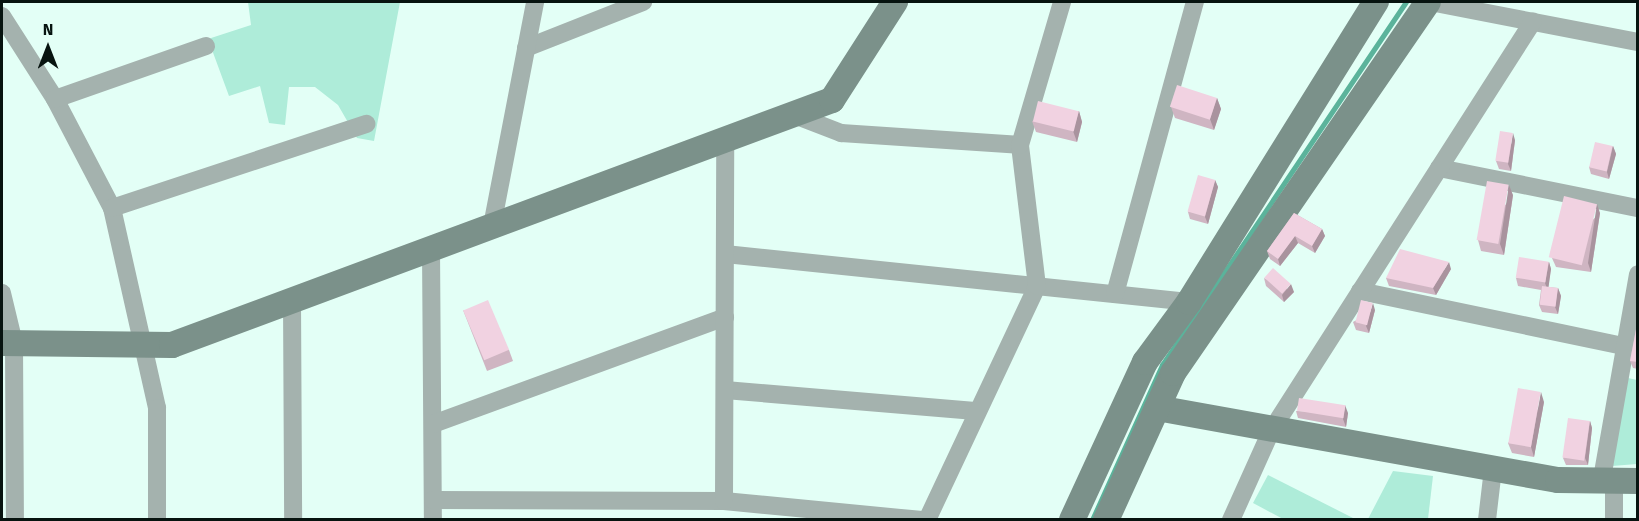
<!DOCTYPE html>
<html>
<head>
<meta charset="utf-8">
<style>
  body { margin:0 }
  #map { position:relative; width:1639px; height:521px; overflow:hidden; background:#e3fff6; font-family:"Fira Sans",sans-serif }
  div>[style] { position:absolute }
  [style*='--x'] { left:calc(var(--x)*1px); top:calc(var(--y)*1px); width:calc(var(--w)*1px); rotate:calc(var(--a)*1deg) }
  .green>* { inset:0; background:#aeecd9 }
  .stream>* { height:4.5px; margin:-2.25px; padding:0 2.25px; transform-origin:2.25px; border-radius:2.25px; background:#5bb39b }
  .street>* { height:18px; margin:-9px; padding:0 9px; transform-origin:9px; border-radius:9px; background:#a4b2ae }
  .secondary>* { height:26px; margin:-13px; padding:0 13px; transform-origin:13px; border-radius:13px; background:#7b918a }
  .wall>* { inset:0; background:#cfb5c2 }
  .shaded-wall>* { inset:0; background:#a9939e }
  .building>* { inset:0; background:#f1d2e1; transform-origin:0 0 }
  span { translate:-50% -50%; white-space:nowrap; text-align:center; line-height:1.15; -webkit-text-stroke:4.5px #e3fff6; paint-order:stroke }
  .frame { position:absolute; inset:0; border:3px solid #071410; pointer-events:none }
  .north { position:absolute; left:18px; top:18px; width:60px; height:60px; -webkit-text-stroke:4px #e3fff6; paint-order:stroke; rotate:0deg; font-size:16px; font-weight:700; line-height:24px; text-align:center; color:#071410 }
  .north::after { content:''; display:block; margin:auto; width:21px; height:27px; background:#071410; clip-path:polygon(50% 0,100% 100%,50% 72%,0 100%) }
</style>
</head>
<body>
<div id="map">
  <div class="green">
    <div style="clip-path:polygon(248px 2px,400px 2px,374px 141px,357px 138px,338px 105px,315px 87px,289px 87px,285px 125px,269px 123px,260px 86px,229px 96px,208px 39px,251px 25px)"></div>
    <div style="clip-path:polygon(1628px 378px,1637px 380px,1637px 464px,1612px 466px)"></div>
    <div style="clip-path:polygon(1393px 471px,1433px 476px,1428px 519px,1368px 519px)"></div>
    <div style="clip-path:polygon(1268px 475px,1355px 519px,1283px 519px,1253px 503px)"></div>
  </div>
  <div class="stream">
    <div style="--x:1092;--y:520;--w:170;--a:-65.7"></div>
    <div style="--x:1162;--y:365;--w:437;--a:-56.1"></div>
  </div>
  <div class="street">
    <div style="--x:1430;--y:2;--w:212;--a:10.9"></div>
    <div style="--x:2;--y:16;--w:98;--a:57.4"></div>
    <div style="--x:55;--y:99;--w:123;--a:62.4"></div>
    <div style="--x:112;--y:208;--w:205;--a:77.3"></div>
    <div style="--x:157;--y:408;--w:112;--a:90"></div>
    <div style="--x:526;--y:48;--w:126;--a:-21.5"></div>
    <div style="--x:55;--y:99;--w:160;--a:-19.3"></div>
    <div style="--x:792;--y:114;--w:53;--a:21.2"></div>
    <div style="--x:841;--y:133;--w:179;--a:3.8"></div>
    <div style="--x:1439;--y:168;--w:203;--a:11.4"></div>
    <div style="--x:112;--y:208;--w:268;--a:-18.3"></div>
    <div style="--x:492;--y:226;--w:228;--a:-79.1"></div>
    <div style="--x:431;--y:249;--w:271;--a:89.6"></div>
    <div style="--x:725;--y:254;--w:466;--a:5.9"></div>
    <div style="--x:1360;--y:291;--w:270;--a:11.8"></div>
    <div style="--x:2;--y:293;--w:51;--a:76.5"></div>
    <div style="--x:14;--y:343;--w:177;--a:89.7"></div>
    <div style="--x:1115;--y:294;--w:303;--a:-74.7"></div>
    <div style="--x:292;--y:300;--w:220;--a:89.7"></div>
    <div style="--x:725;--y:390;--w:251;--a:4.8"></div>
    <div style="--x:433;--y:424;--w:311;--a:-20.1"></div>
    <div style="--x:1614;--y:483;--w:37;--a:90"></div>
    <div style="--x:1601;--y:484;--w:213;--a:-80"></div>
    <div style="--x:433;--y:500;--w:291;--a:0.2"></div>
    <div style="--x:724;--y:501;--w:199;--a:5.5"></div>
    <div style="--x:724;--y:501;--w:361;--a:-89.8"></div>
    <div style="--x:927;--y:520;--w:259;--a:-64.8"></div>
    <div style="--x:1037;--y:286;--w:142;--a:-96.9"></div>
    <div style="--x:1020;--y:145;--w:149;--a:-73.6"></div>
    <div style="--x:1231;--y:520;--w:98;--a:-65.8"></div>
    <div style="--x:1271;--y:431;--w:486;--a:-57.4"></div>
    <div style="--x:1487;--y:520;--w:51;--a:-83.3"></div>
  </div>
  <div class="secondary">
    <div style="--x:2;--y:343;--w:170;--a:0.7"></div>
    <div style="--x:172;--y:345;--w:704;--a:-20.37"></div>
    <div style="--x:832;--y:100;--w:117;--a:-57.3"></div>
    <div style="--x:1157;--y:408;--w:407;--a:10.2"></div>
    <div style="--x:1558;--y:480;--w:80;--a:0.7"></div>
    <div style="--x:1072;--y:520;--w:174;--a:-65.2"></div>
    <div style="--x:1145;--y:362;--w:74;--a:-53.7"></div>
    <div style="--x:1189;--y:302;--w:354;--a:-58.1"></div>
    <div style="--x:1106;--y:520;--w:162;--a:-65.5"></div>
    <div style="--x:1173;--y:373;--w:450;--a:-55.5"></div>
  </div>
  <div class="wall">
    <div style="clip-path:polygon(1217px 98px,1221px 109px,1214px 130px,1175px 118px,1171px 107px)"></div>
    <div style="clip-path:polygon(1079px 111px,1082px 122px,1077px 142px,1036px 132px,1032px 121px)"></div>
    <div style="clip-path:polygon(1515px 140px,1511px 171px,1499px 169px,1496px 161px)"></div>
    <div style="clip-path:polygon(1613px 146px,1616px 154px,1609px 179px,1591px 174px,1589px 167px)"></div>
    <div style="clip-path:polygon(1215px 180px,1218px 187px,1208px 224px,1190px 219px,1188px 212px)"></div>
    <div style="clip-path:polygon(1513px 195px,1504px 255px,1481px 251px,1478px 240px)"></div>
    <div style="clip-path:polygon(1294px 213px,1322px 229px,1325px 236px,1315px 253px,1298px 243px,1280px 266px,1270px 259px,1267px 251px)"></div>
    <div style="clip-path:polygon(1600px 213px,1591px 272px,1556px 267px,1552px 258px)"></div>
    <div style="clip-path:polygon(1549px 262px,1551px 269px,1548px 287px,1558px 288px,1561px 296px,1558px 314px,1542px 312px,1539px 305px,1541px 290px,1518px 286px,1516px 278px)"></div>
    <div style="clip-path:polygon(1451px 269px,1436px 295px,1389px 286px,1386px 278px)"></div>
    <div style="clip-path:polygon(1264px 278px,1294px 292px,1284px 302px,1266px 286px)"></div>
    <div style="clip-path:polygon(463px 310px,509px 350px,513px 361px,487px 371px)"></div>
    <div style="clip-path:polygon(1375px 310px,1369px 333px,1356px 330px,1353px 322px)"></div>
    <div style="clip-path:polygon(1638px 319px,1638px 369px,1633px 368px,1630px 361px)"></div>
    <div style="clip-path:polygon(1544px 402px,1534px 457px,1512px 453px,1508px 443px)"></div>
    <div style="clip-path:polygon(1296px 411px,1348px 413px,1346px 427px,1298px 418px)"></div>
    <div style="clip-path:polygon(1590px 421px,1592px 428px,1588px 465px,1566px 465px,1563px 458px)"></div>
  </div>
  <div class="shaded-wall">
    <div style="clip-path:polygon(1217px 98px,1221px 109px,1214px 130px,1210px 119px)"></div>
    <div style="clip-path:polygon(1079px 111px,1082px 122px,1077px 142px,1073px 131px)"></div>
    <div style="clip-path:polygon(1513px 133px,1515px 140px,1511px 171px,1508px 164px)"></div>
    <div style="clip-path:polygon(1613px 146px,1616px 154px,1609px 179px,1607px 172px)"></div>
    <div style="clip-path:polygon(1215px 180px,1218px 187px,1208px 224px,1205px 217px)"></div>
    <div style="clip-path:polygon(1509px 185px,1513px 195px,1504px 255px,1500px 244px)"></div>
    <div style="clip-path:polygon(1597px 204px,1600px 213px,1591px 272px,1588px 263px)"></div>
    <div style="clip-path:polygon(1322px 229px,1325px 236px,1315px 253px,1312px 246px)"></div>
    <div style="clip-path:polygon(1295px 236px,1298px 243px,1280px 266px,1278px 259px)"></div>
    <div style="clip-path:polygon(1449px 262px,1451px 269px,1436px 295px,1433px 288px)"></div>
    <div style="clip-path:polygon(1549px 262px,1551px 269px,1548px 291px,1545px 283px)"></div>
    <div style="clip-path:polygon(1291px 284px,1294px 292px,1284px 302px,1282px 295px)"></div>
    <div style="clip-path:polygon(1558px 288px,1561px 296px,1558px 314px,1555px 307px)"></div>
    <div style="clip-path:polygon(1373px 303px,1375px 310px,1369px 333px,1366px 326px)"></div>
    <div style="clip-path:polygon(1541px 392px,1544px 402px,1534px 457px,1531px 447px)"></div>
    <div style="clip-path:polygon(1345px 405px,1348px 413px,1346px 427px,1343px 419px)"></div>
    <div style="clip-path:polygon(1590px 421px,1592px 428px,1588px 465px,1585px 458px)"></div>
  </div>
  <div class="building">
    <div style="left:1177px;top:85px;width:42px;height:23px;rotate:18deg"></div>
    <div style="left:1038px;top:101px;width:42px;height:21px;rotate:14deg"></div>
    <div style="left:1500px;top:131px;width:13px;height:30px;rotate:9deg"></div>
    <div style="left:1595px;top:142px;width:18px;height:26px;rotate:13deg"></div>
    <div style="left:1198px;top:175px;width:18px;height:38px;rotate:16deg"></div>
    <div style="left:1487px;top:181px;width:22px;height:60px;rotate:10deg"></div>
    <div style="left:1564px;top:196px;width:34px;height:63px;rotate:14deg"></div>
    <div style="clip-path:polygon(1294px 213px,1322px 229px,1312px 246px,1295px 236px,1278px 259px,1267px 251px)"></div>
    <div style="clip-path:polygon(1400px 249px,1449px 262px,1433px 288px,1386px 278px)"></div>
    <div style="left:1519px;top:257px;width:30px;height:21px;rotate:9deg"></div>
    <div style="left:1273px;top:268px;width:24px;height:13px;rotate:42deg"></div>
    <div style="left:1542px;top:286px;width:16px;height:19px;rotate:7deg"></div>
    <div style="left:488px;top:300px;width:54px;height:27px;rotate:67deg"></div>
    <div style="left:1361px;top:300px;width:12px;height:23px;rotate:14deg"></div>
    <div style="clip-path:polygon(1638px 319px,1638px 362px,1630px 361px)"></div>
    <div style="left:1518px;top:388px;width:23px;height:56px;rotate:10deg"></div>
    <div style="left:1299px;top:398px;width:47px;height:13px;rotate:9deg"></div>
    <div style="left:1568px;top:418px;width:22px;height:40px;rotate:8deg"></div>
  </div>
  <div class="frame"></div>
  <div class="north">N</div>
</div>
</body>
</html>
